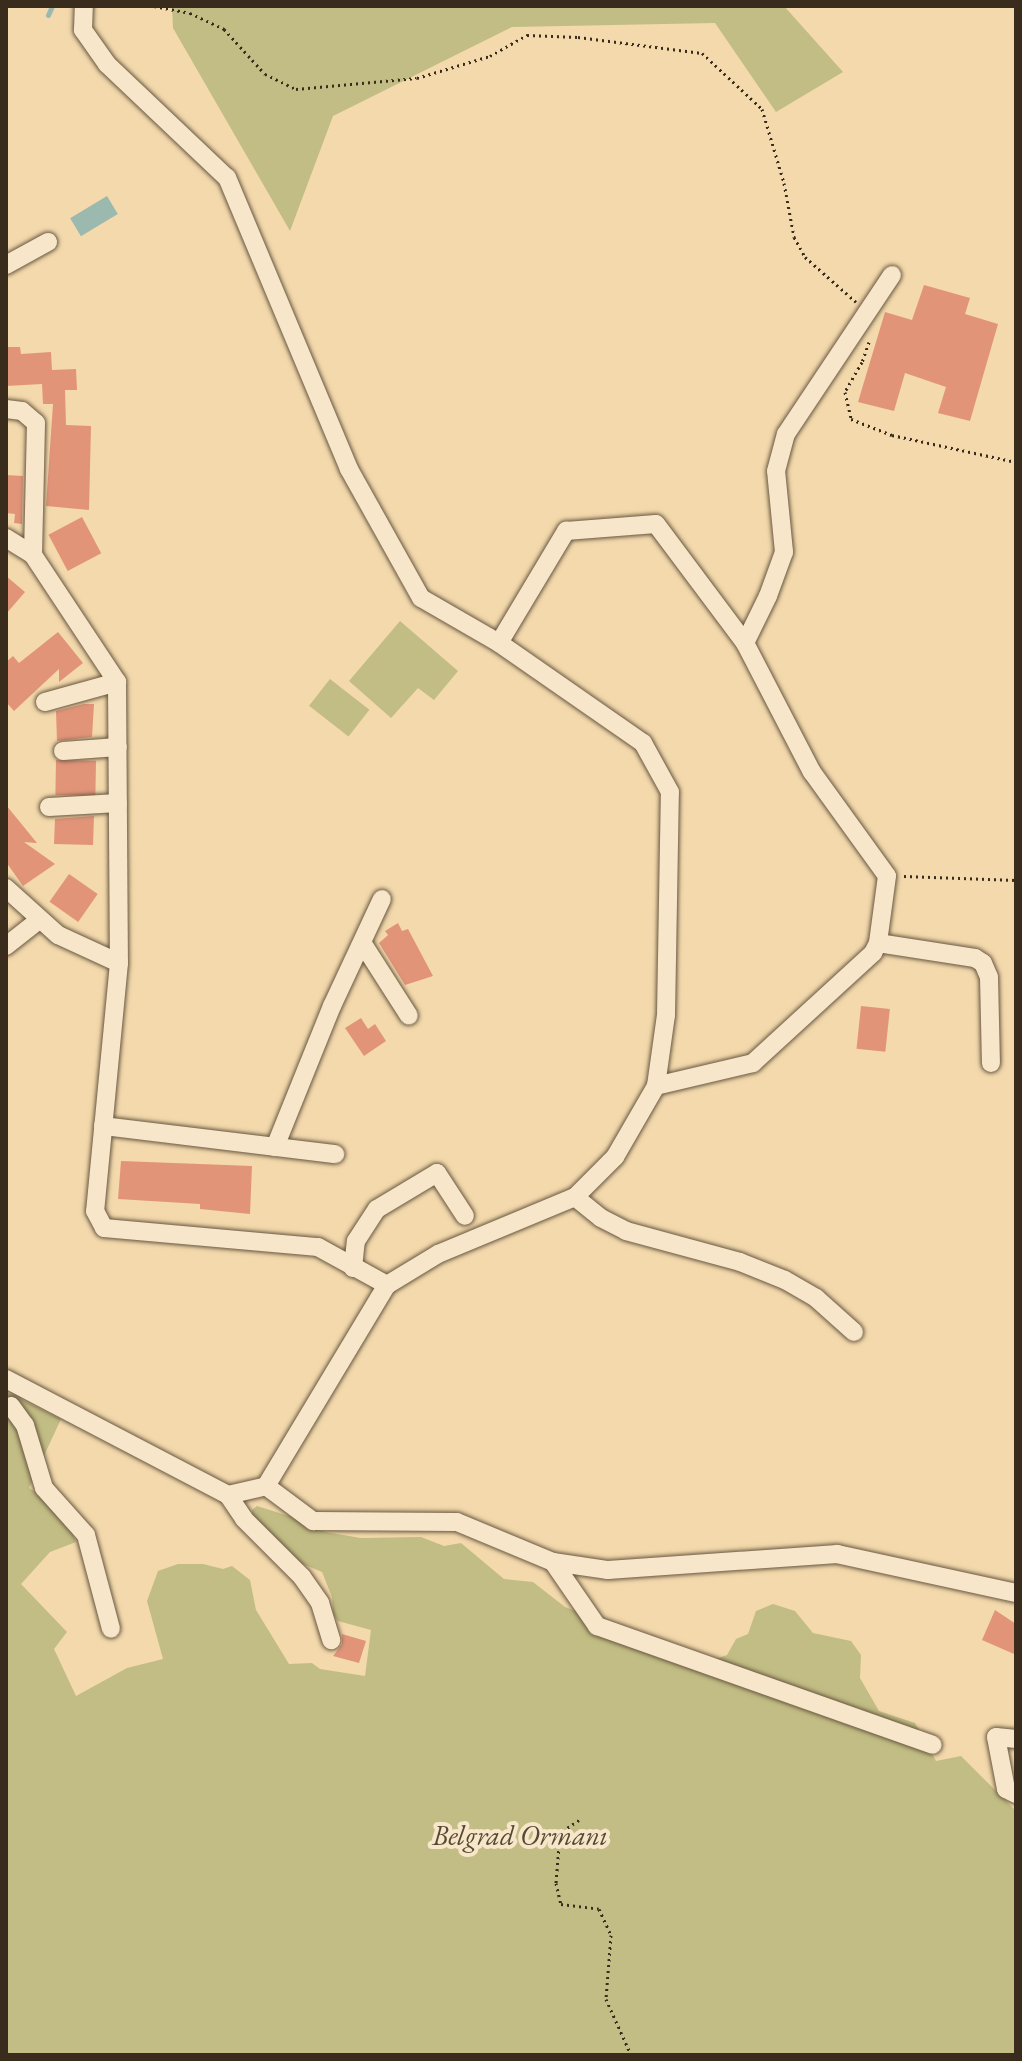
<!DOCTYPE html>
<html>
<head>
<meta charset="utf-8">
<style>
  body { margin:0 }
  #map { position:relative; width:1022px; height:2061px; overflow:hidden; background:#f3d9ac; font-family:"EB Garamond",serif }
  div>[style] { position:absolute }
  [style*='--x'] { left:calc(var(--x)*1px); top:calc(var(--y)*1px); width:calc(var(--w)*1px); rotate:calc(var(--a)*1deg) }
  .green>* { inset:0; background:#c2bd84; transform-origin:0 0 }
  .water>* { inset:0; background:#9cb9af; transform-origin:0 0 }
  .stream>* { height:5px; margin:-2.5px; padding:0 2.5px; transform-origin:2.5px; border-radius:2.5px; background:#9cb9af }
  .building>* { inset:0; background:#e29479; transform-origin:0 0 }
  .path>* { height:3px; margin-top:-1.5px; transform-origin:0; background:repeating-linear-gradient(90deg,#3a2c1d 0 2px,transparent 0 6px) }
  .roads { filter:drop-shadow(0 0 2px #685741) drop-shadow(0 0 2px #685741) }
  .minor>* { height:18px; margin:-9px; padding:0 9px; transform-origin:9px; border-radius:9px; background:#f7e6c9 }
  span { translate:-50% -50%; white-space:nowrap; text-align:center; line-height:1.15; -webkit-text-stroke:8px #f7e6c9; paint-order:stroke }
  .park-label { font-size:28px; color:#554932; font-style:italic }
  .frame { position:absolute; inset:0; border:8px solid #3a2c1d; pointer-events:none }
</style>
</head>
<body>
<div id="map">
  <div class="green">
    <div style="clip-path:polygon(172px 6px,784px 6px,843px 72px,776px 112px,715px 23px,512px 27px,333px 116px,290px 231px,173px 28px)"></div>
    <div style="clip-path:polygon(400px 621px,458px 671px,434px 700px,418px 688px,391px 718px,349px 681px)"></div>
    <div style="left:330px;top:679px;width:50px;height:34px;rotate:38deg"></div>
    <div style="clip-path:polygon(6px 1392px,61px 1419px,29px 1488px,62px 1508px,76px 1542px,50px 1552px,21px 1584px,67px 1632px,54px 1649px,76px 1696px,127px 1668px,163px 1659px,147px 1601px,158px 1571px,178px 1564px,203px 1564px,223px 1569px,232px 1566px,250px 1580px,256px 1610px,289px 1664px,312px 1663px,320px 1669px,365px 1676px,371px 1630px,338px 1621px,333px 1614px,332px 1597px,322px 1572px,293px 1560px,252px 1516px,252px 1510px,257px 1506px,295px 1518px,325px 1532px,361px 1538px,421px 1537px,444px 1546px,461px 1543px,504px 1579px,533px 1582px,565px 1607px,710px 1661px,727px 1655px,736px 1639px,748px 1634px,756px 1611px,773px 1604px,795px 1611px,813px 1633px,851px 1641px,861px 1655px,860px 1678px,879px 1711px,915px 1723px,936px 1761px,961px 1756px,1016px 1811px,1016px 2055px,6px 2055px)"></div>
  </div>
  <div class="water">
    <div style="left:107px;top:196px;width:21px;height:43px;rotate:59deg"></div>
  </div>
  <div class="stream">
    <div style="--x:48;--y:15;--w:10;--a:-66"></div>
  </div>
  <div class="building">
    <div style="clip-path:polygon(924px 285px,970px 298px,965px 314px,998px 324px,970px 421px,938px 413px,946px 387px,905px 373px,894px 411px,858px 402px,885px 312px,912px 320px)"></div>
    <div style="clip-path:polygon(6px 347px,20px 347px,21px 354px,51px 352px,52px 370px,76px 369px,77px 390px,65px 390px,66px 425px,91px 426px,89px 510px,46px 506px,53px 404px,43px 404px,42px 384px,6px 386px)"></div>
    <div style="clip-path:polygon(6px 475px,23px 476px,22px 524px,14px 523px,15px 514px,6px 513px)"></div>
    <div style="left:82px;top:517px;width:41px;height:38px;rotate:62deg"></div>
    <div style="clip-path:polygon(6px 576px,25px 592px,6px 614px)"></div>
    <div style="clip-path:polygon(58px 632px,83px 663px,59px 682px,59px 669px,14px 711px,6px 702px,6px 662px,13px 656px,19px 663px)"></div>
    <div style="clip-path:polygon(84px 704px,94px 704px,92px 737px,57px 741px,56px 711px)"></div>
    <div style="left:56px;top:760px;width:40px;height:35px;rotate:1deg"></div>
    <div style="clip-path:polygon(6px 805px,37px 843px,24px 842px,55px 864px,23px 886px,6px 862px)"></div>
    <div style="clip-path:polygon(94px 816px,93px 845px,54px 844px,55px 819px)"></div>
    <div style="left:69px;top:874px;width:35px;height:34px;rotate:35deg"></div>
    <div style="clip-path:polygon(398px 923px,402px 931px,408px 929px,433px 976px,405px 985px,379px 943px,388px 935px,385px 931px)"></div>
    <div style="left:861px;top:1006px;width:29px;height:43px;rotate:6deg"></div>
    <div style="clip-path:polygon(361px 1018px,368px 1029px,375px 1024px,386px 1041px,364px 1056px,345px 1028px)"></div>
    <div style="clip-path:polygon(121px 1161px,252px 1166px,250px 1214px,200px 1209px,200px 1204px,118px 1199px)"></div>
    <div style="clip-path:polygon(995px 1610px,1016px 1624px,1014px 1654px,982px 1640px)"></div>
    <div style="clip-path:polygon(342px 1634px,366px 1641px,359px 1663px,333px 1656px,342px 1644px)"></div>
  </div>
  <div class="path">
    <div style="--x:154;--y:6;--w:37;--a:11"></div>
    <div style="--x:190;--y:13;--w:38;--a:25"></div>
    <div style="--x:224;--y:29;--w:61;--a:47.7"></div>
    <div style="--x:265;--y:74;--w:34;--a:26"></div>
    <div style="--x:296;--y:89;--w:121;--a:-5.2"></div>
    <div style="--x:417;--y:78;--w:76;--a:-16.8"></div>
    <div style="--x:490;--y:56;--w:43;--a:-29.6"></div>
    <div style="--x:527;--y:35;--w:51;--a:2.2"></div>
    <div style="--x:578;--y:37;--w:125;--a:7.4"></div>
    <div style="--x:702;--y:53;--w:82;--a:43"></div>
    <div style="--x:762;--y:109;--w:77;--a:73.4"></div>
    <div style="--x:784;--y:183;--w:55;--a:79.5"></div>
    <div style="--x:794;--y:237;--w:23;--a:61"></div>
    <div style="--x:805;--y:257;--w:68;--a:41.4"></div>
    <div style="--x:869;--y:342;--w:21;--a:109"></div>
    <div style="--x:862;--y:362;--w:34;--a:120"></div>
    <div style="--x:845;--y:392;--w:28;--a:77"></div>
    <div style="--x:851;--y:419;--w:44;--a:21.3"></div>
    <div style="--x:892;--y:435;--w:127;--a:12.3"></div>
    <div style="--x:904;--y:876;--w:112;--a:2"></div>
    <div style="--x:579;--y:1820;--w:23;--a:146"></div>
    <div style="--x:560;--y:1833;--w:50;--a:94.6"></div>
    <div style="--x:556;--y:1883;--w:22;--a:77"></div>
    <div style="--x:561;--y:1904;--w:38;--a:7"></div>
    <div style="--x:599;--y:1909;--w:29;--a:65"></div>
    <div style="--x:611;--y:1935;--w:64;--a:94.5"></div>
    <div style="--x:606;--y:1999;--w:61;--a:65.9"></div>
  </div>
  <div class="roads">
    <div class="minor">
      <div style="--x:6;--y:265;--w:48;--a:-28.7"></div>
      <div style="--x:6;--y:409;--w:16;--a:7"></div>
      <div style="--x:22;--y:411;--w:18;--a:41"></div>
      <div style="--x:36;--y:423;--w:132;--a:91.3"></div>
      <div style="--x:6;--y:538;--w:32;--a:32"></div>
      <div style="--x:33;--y:555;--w:152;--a:56.5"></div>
      <div style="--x:117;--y:682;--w:281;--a:89.6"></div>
      <div style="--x:119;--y:963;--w:67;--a:-155.3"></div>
      <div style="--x:58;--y:935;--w:70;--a:-137.9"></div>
      <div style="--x:499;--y:643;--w:131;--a:-59.1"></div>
      <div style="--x:566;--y:531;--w:90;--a:-4.4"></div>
      <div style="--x:656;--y:524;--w:149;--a:53.2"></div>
      <div style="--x:745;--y:643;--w:145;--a:62.6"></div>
      <div style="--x:812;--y:772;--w:128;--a:54.2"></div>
      <div style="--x:887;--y:876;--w:68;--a:97.7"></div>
      <div style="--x:878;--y:943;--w:11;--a:117"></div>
      <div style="--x:873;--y:953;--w:163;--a:137.5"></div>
      <div style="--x:753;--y:1063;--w:100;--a:166.7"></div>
      <div style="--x:745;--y:643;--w:52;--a:-63.9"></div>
      <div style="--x:768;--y:596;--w:47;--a:-70"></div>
      <div style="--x:784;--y:552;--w:81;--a:-95.6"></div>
      <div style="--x:776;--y:471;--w:38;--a:-75"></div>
      <div style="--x:786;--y:434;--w:191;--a:-56.3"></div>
      <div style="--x:45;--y:702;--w:75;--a:-15.5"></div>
      <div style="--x:63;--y:751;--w:55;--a:-4.2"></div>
      <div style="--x:49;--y:807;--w:69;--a:-3.3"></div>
      <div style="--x:878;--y:943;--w:98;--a:8.8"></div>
      <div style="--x:975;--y:958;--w:9;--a:32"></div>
      <div style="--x:983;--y:963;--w:15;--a:67"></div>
      <div style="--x:989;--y:977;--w:86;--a:88.7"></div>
      <div style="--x:363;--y:944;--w:85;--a:57.4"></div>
      <div style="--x:6;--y:946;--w:42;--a:-38.2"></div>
      <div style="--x:119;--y:963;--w:249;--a:95.5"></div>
      <div style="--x:95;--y:1211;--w:19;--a:62"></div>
      <div style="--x:104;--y:1228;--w:215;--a:5.1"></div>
      <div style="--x:318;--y:1247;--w:79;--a:28.8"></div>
      <div style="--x:103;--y:1126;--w:234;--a:6.9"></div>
      <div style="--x:275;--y:1147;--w:152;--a:-68"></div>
      <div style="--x:332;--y:1006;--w:118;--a:-65"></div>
      <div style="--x:575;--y:1197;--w:33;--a:39"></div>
      <div style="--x:601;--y:1218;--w:28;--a:27"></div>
      <div style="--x:626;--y:1231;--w:118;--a:15.2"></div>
      <div style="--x:740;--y:1262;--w:48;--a:21.8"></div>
      <div style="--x:785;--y:1280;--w:36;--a:30"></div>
      <div style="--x:816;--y:1298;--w:51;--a:41.8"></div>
      <div style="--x:353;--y:1268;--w:27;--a:-84"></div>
      <div style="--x:356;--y:1241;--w:38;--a:-57"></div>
      <div style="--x:377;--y:1209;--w:70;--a:-31"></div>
      <div style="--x:437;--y:1173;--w:51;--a:56.9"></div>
      <div style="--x:6;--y:1379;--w:250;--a:27.6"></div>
      <div style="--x:228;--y:1495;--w:39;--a:-13"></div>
      <div style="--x:266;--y:1486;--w:235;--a:-59"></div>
      <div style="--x:387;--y:1285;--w:60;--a:-31.3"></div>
      <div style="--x:438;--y:1254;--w:148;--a:-22.6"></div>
      <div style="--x:575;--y:1197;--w:57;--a:-45"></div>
      <div style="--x:615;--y:1157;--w:82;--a:-60"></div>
      <div style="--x:656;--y:1086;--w:72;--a:-82"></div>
      <div style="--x:666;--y:1015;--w:223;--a:-89"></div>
      <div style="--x:670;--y:792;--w:56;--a:-118.9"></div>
      <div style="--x:643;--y:743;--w:175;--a:-145.2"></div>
      <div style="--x:499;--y:643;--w:90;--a:-150"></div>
      <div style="--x:421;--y:598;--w:148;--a:-119.2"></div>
      <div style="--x:349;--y:469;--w:316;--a:-112.7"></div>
      <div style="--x:227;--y:178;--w:166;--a:-136.5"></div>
      <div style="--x:107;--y:64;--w:42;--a:-125.2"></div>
      <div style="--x:83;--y:30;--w:24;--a:-88"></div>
      <div style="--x:11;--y:1406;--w:24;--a:54"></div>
      <div style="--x:25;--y:1425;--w:66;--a:73.2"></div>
      <div style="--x:44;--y:1488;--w:63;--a:48.2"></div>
      <div style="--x:86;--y:1535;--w:97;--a:75.1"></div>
      <div style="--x:266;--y:1486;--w:59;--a:36.7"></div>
      <div style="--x:313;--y:1521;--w:144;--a:0.4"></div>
      <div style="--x:457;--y:1522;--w:104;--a:22.6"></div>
      <div style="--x:553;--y:1562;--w:56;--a:8.3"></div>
      <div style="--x:608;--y:1570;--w:230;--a:-4"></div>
      <div style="--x:837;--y:1554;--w:183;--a:12.3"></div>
      <div style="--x:228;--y:1495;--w:29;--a:56"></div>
      <div style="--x:244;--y:1519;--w:82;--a:45"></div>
      <div style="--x:302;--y:1577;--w:32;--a:55"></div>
      <div style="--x:320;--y:1603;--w:39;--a:73"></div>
      <div style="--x:553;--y:1562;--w:78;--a:55.5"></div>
      <div style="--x:597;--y:1626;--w:356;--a:19.5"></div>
      <div style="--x:1016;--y:1739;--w:20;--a:-174"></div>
      <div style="--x:996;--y:1737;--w:53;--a:79.1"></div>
      <div style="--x:1006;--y:1789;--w:11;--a:27"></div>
    </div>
  </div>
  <div class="park-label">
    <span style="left:520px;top:1835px">Belgrad Ormanı</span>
  </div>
  <div class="frame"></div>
</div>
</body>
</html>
